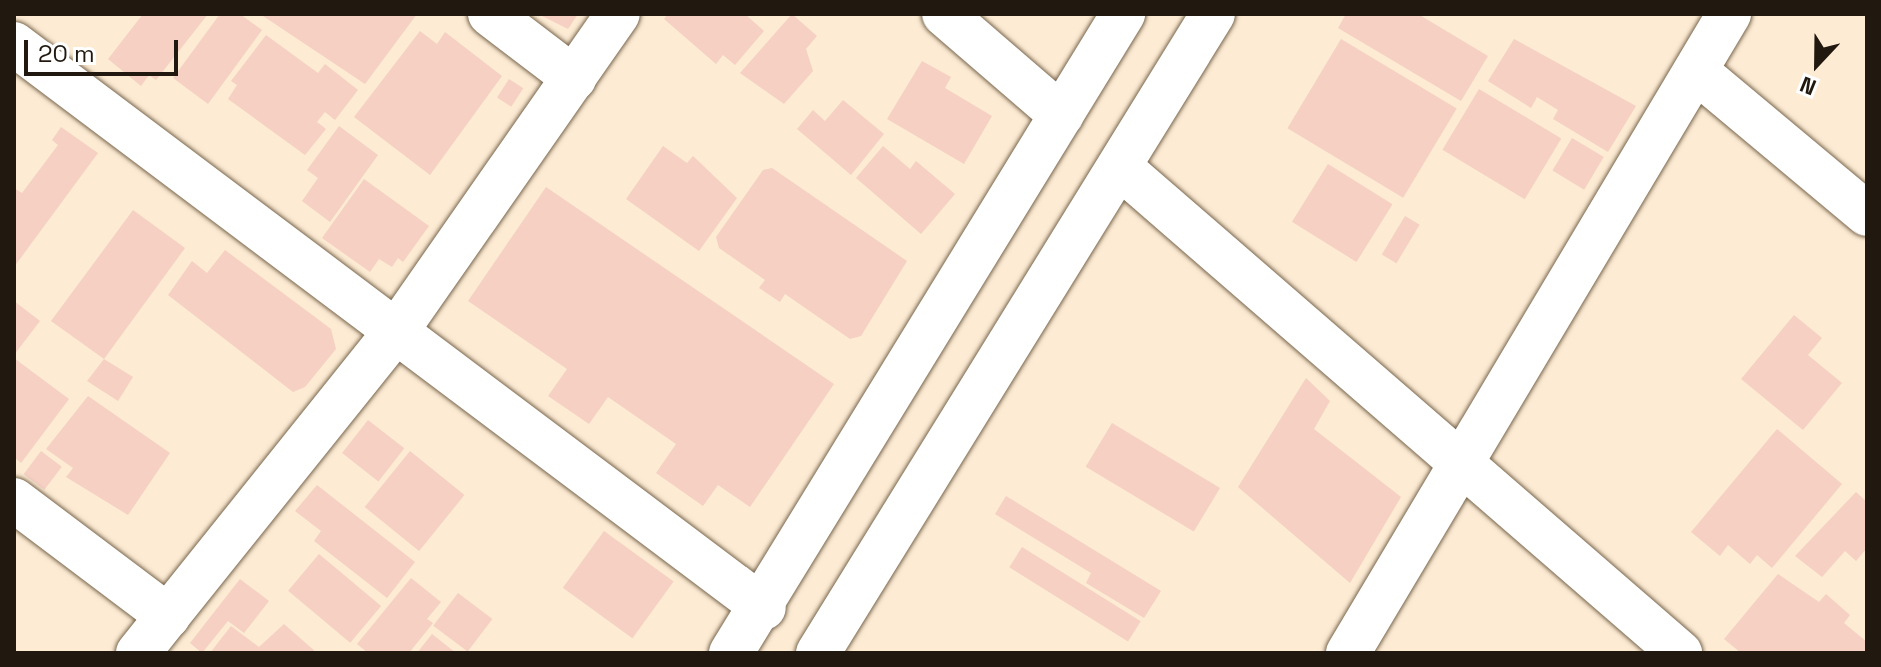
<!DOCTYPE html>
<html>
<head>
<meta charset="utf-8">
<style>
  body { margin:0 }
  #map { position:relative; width:1881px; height:667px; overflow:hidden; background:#fdebd4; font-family:"Space Grotesk",sans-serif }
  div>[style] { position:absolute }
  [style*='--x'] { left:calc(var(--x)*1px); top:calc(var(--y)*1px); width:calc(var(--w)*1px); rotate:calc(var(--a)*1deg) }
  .building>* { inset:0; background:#f5d0c3; transform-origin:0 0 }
  .roads { filter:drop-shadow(0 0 2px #78654c) drop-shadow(0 0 2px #78654c) }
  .minor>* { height:44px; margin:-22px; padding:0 22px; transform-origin:22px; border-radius:22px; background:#fff }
  .tertiary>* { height:44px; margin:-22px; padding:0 22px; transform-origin:22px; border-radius:22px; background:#fff }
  span { translate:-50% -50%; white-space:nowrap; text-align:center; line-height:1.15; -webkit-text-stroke:6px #fff; paint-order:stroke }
  .frame { position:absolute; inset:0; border:16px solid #21190f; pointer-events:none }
  .north { position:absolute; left:1777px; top:24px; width:80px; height:80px; -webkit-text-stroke:6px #fff; paint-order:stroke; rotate:202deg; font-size:22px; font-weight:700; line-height:32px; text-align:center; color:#21190f }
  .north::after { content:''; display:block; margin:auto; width:28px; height:36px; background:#21190f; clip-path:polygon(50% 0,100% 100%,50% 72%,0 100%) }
  .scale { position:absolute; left:24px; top:40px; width:154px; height:36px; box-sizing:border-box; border:4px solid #21190f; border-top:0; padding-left:10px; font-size:24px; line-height:28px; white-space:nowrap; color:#21190f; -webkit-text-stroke:6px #fff; paint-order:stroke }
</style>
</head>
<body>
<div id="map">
  <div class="building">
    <div style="clip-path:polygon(143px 14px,208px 14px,156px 80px,149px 75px,141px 86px,108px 59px)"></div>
    <div style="clip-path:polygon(220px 14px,240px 14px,262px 30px,208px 104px,173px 78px)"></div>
    <div style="clip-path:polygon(260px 14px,417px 14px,365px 84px)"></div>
    <div style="clip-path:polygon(538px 14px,578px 14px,568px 29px)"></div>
    <div style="clip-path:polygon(668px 14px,745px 14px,764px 31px,735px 65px,723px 55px,716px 64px,664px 19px)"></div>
    <div style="clip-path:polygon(792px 14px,817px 36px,806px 49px,813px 71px,784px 104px,740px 73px)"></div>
    <div style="clip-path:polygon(1346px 14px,1418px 14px,1488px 56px,1461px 101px,1338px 28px)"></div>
    <div style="clip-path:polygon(420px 31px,437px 44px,445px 32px,502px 76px,430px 175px,354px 117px)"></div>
    <div style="clip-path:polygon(266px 35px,318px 73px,325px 64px,358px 90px,335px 120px,325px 112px,317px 122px,326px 129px,305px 155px,228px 99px,237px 85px,231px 81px)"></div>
    <div style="left:1341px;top:39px;width:135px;height:104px;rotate:31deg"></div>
    <div style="clip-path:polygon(1514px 39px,1636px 106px,1608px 152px,1553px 119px,1558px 110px,1537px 97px,1531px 108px,1488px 81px)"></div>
    <div style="clip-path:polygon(922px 61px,951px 77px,945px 88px,992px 116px,964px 164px,887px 119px)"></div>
    <div style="left:509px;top:79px;width:17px;height:22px;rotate:33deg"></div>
    <div style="left:1479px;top:89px;width:96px;height:71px;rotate:31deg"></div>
    <div style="clip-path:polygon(843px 100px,884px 134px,851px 175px,797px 129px,813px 110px,825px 121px)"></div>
    <div style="clip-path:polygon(339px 126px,378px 155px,330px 222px,302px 201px,318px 178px,307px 170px)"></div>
    <div style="clip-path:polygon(61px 127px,98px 153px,14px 267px,14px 188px,22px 193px,58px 145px,52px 140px)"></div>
    <div style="left:1572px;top:138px;width:37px;height:38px;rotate:31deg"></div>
    <div style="clip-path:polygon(663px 146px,687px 163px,693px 156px,737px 198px,699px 251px,626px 199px)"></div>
    <div style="clip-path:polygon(883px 146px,910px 169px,916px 161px,955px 194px,921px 234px,856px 178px)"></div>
    <div style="left:1328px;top:164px;width:76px;height:68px;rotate:32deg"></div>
    <div style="clip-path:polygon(772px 168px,907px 261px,861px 336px,850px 339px,785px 294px,780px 302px,759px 288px,765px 280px,719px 248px,716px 237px,763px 170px)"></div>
    <div style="clip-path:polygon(364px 179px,429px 226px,403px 262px,398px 258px,392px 267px,379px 259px,370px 272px,322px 238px)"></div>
    <div style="clip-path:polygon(546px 187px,834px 384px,750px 507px,718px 485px,703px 506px,656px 473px,676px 444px,608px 397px,589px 424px,548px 396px,567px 369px,468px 301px)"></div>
    <div style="clip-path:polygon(133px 210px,185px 248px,104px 359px,133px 377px,118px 401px,87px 381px,104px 359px,51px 321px)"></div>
    <div style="left:1405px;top:216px;width:17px;height:45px;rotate:31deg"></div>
    <div style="clip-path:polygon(225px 250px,331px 329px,336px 349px,305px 387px,293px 392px,168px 295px,192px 261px,207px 273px)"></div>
    <div style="clip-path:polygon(14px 301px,40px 321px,14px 355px)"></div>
    <div style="clip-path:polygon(1794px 315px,1822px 338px,1808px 355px,1842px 383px,1803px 430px,1741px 379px)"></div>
    <div style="clip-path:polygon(14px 358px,69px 399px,21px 463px,14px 457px)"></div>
    <div style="clip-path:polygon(1306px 378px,1330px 401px,1314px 429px,1401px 497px,1350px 583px,1238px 487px)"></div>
    <div style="clip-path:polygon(88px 396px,170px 453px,128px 515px,66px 477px,73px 468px,46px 449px)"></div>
    <div style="left:368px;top:420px;width:46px;height:42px;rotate:38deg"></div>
    <div style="left:1112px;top:423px;width:126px;height:51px;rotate:31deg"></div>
    <div style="clip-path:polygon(1777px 429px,1842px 484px,1772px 568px,1757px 555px,1750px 564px,1728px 545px,1720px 556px,1691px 532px)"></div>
    <div style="left:41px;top:451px;width:26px;height:29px;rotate:37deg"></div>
    <div style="left:410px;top:451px;width:70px;height:72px;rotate:39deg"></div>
    <div style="clip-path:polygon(317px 485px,415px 562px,387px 598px,314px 541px,321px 531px,295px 511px)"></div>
    <div style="clip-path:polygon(1856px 492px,1867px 502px,1867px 548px,1856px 561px,1845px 551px,1822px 577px,1795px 556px)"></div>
    <div style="clip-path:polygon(1006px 496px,1161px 591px,1144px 618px,1086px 583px,1091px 573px,995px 514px)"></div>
    <div style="left:604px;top:531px;width:86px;height:70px;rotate:36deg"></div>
    <div style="left:1022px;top:547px;width:140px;height:24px;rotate:32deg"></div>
    <div style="left:319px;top:554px;width:81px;height:48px;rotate:40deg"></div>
    <div style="clip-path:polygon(1778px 574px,1819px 602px,1826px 594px,1850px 615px,1844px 623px,1867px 642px,1867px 653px,1741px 653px,1724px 639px)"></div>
    <div style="clip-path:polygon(411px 578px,441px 602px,427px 619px,433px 623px,409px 653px,368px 653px,357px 644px)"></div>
    <div style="clip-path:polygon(240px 579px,269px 601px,244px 633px,228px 621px,202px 653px,190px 643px)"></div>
    <div style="left:458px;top:593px;width:43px;height:41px;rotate:37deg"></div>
    <div style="clip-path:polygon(284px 624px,317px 653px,210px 653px,231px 626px,259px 647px)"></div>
    <div style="clip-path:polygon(432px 634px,456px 653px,417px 653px)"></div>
  </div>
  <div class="roads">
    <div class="minor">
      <div style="--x:490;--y:14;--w:106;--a:37.3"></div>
      <div style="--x:944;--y:14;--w:155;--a:40.8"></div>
      <div style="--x:14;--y:44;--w:938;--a:36.94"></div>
      <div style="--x:1696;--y:71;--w:223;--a:39.9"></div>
      <div style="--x:1122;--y:169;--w:739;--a:40.94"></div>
      <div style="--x:14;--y:500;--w:193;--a:37"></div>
      <div style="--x:138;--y:653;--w:415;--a:-51.3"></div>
      <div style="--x:398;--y:329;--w:384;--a:-55.1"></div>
      <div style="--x:1348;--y:653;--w:744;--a:-59.19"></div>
    </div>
    <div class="tertiary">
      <div style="--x:731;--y:653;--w:750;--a:-58.47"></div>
      <div style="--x:818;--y:653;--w:751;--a:-58.28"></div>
    </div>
  </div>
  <div class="frame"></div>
  <div class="north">N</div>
  <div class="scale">20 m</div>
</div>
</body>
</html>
